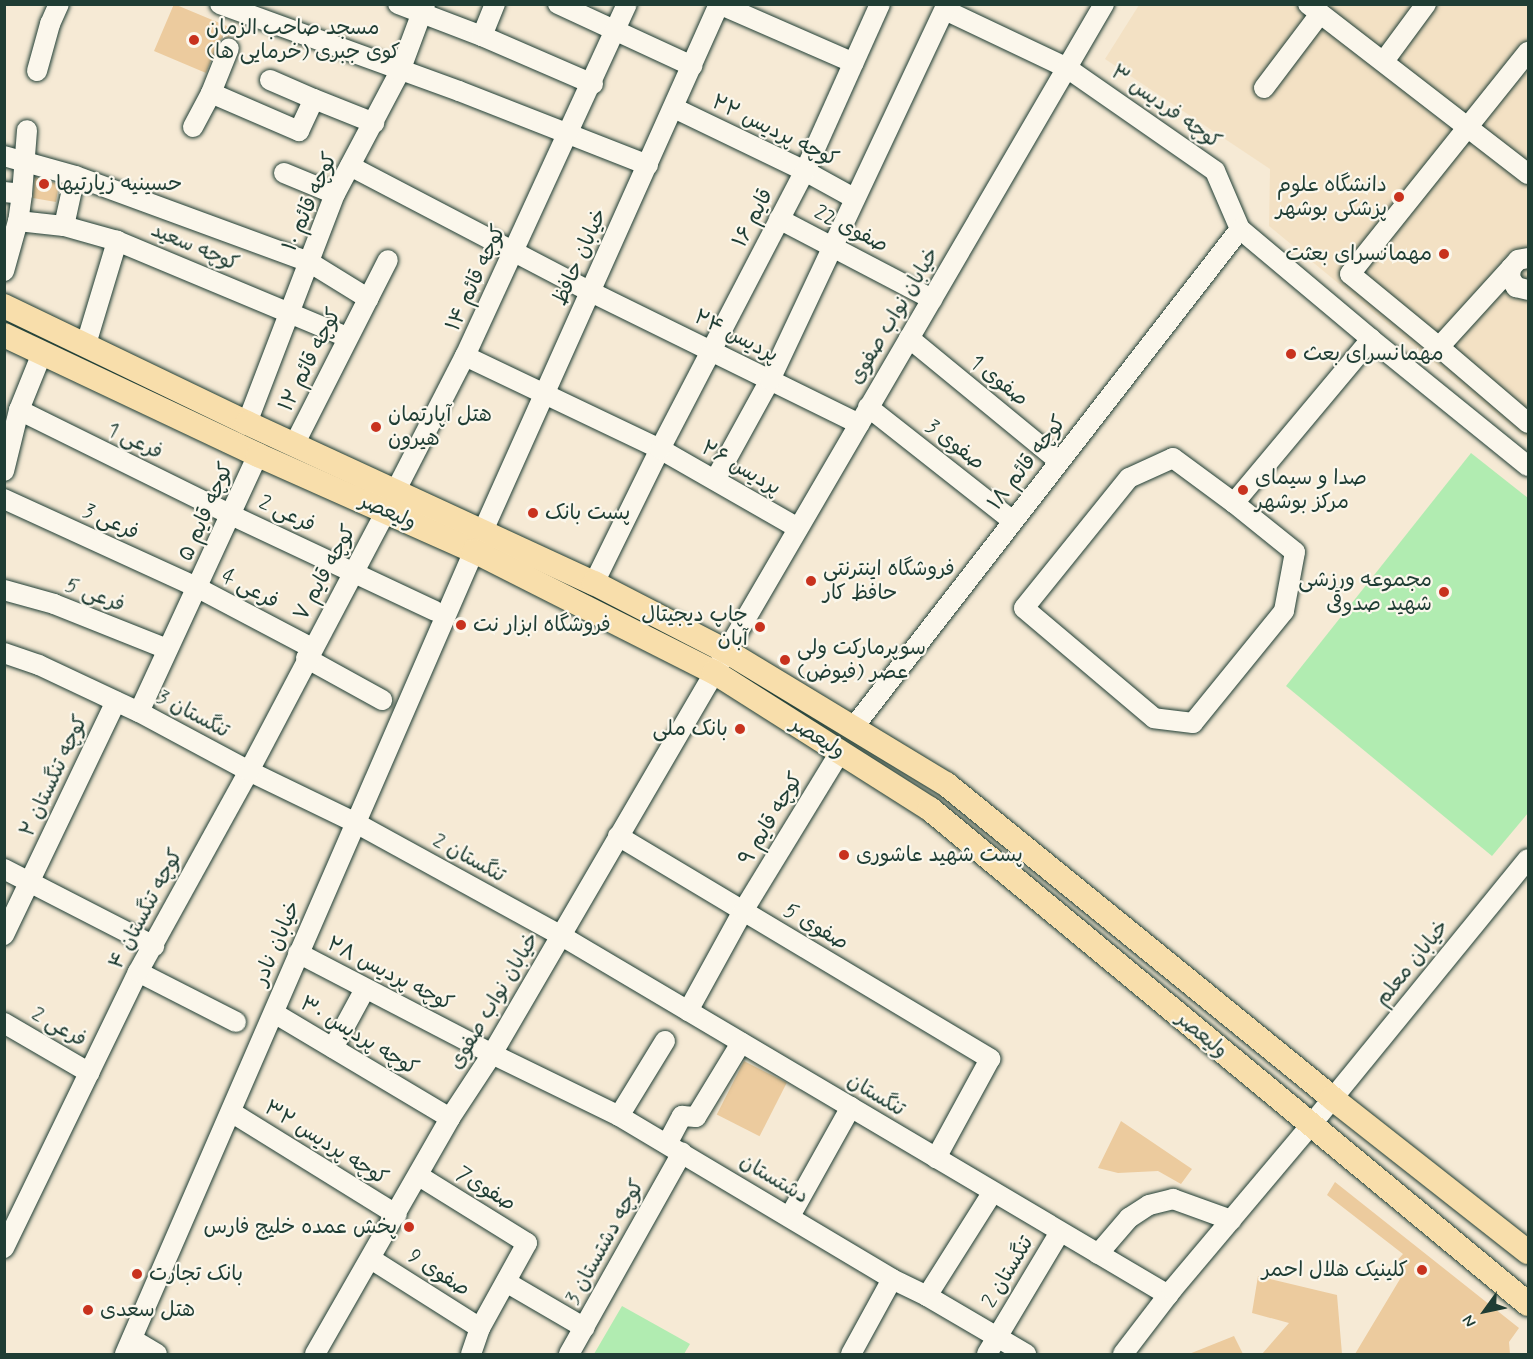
<!DOCTYPE html>
<html>
<head>
<meta charset="utf-8">
<style>
  body { margin:0 }
  #map { position:relative; width:1533px; height:1359px; overflow:hidden; background:#f6ead5; font-family:Mynerve,"Playpen Sans Arabic",sans-serif }
  div>[style] { position:absolute }
  [style*='--x'] { left:calc(var(--x)*1px); top:calc(var(--y)*1px); width:calc(var(--w)*1px); rotate:calc(var(--a)*1deg) }
  .built>* { inset:0; background:#f3e1c4 }
  .green>* { inset:0; background:#b1ecb1 }
  .building>* { inset:0; background:#eccb9e; transform-origin:0 0 }
  .roads { filter:drop-shadow(0 0 2px #1f3d34) drop-shadow(0 0 2px #1f3d34) }
  .minor>* { height:20px; margin:-10px; padding:0 10px; transform-origin:10px; border-radius:10px; background:#fbf7ec }
  .major>* { height:24px; margin:-12px; padding:0 12px; transform-origin:12px; border-radius:12px; background:#f8deab }
  .dots>* { width:16px; height:16px; translate:-50% -50%; box-sizing:border-box; border:3px solid #fbf7ec; border-radius:50% }
  span { translate:-50% -50%; white-space:nowrap; text-align:center; line-height:1.15; -webkit-text-stroke:4.5px #fbf7ec; paint-order:stroke }
  .poi-label { font-size:21px; color:#1f3d34 }
  .left { translate:0 -50%; text-align:left }
  .right { translate:-100% -50%; text-align:right }
  .street-label { font-size:21px; color:#1f3d34 }
  .frame { position:absolute; inset:0; border:6px solid #1f3d34; pointer-events:none }
  .north { position:absolute; left:1455px; top:1281px; width:60px; height:60px; -webkit-text-stroke:4px #fbf7ec; paint-order:stroke; rotate:237deg; font-size:16px; font-weight:700; line-height:24px; text-align:center; color:#1f3d34 }
  .north::after { content:''; display:block; margin:auto; width:21px; height:27px; background:#1f3d34; clip-path:polygon(50% 0,100% 100%,50% 72%,0 100%) }
</style>
</head>
<body>
<div id="map">
  <div class="built">
    <div style="clip-path:polygon(1139px 5px,1528px 5px,1528px 440px,1269px 226px,1270px 169px,1105px 59px)"></div>
  </div>
  <div class="green">
    <div style="clip-path:polygon(1471px 453px,1528px 498px,1528px 813px,1492px 856px,1286px 686px)"></div>
    <div style="clip-path:polygon(622px 1306px,690px 1344px,684px 1354px,594px 1354px)"></div>
  </div>
  <div class="building">
    <div style="clip-path:polygon(174px 4px,234px 29px,231px 36px,222px 38px,218px 43px,206px 73px,154px 51px)"></div>
    <div style="clip-path:polygon(35px 177px,59px 184px,56px 202px,33px 198px)"></div>
    <div style="left:744px;top:1061px;width:48px;height:60px;rotate:27deg"></div>
    <div style="clip-path:polygon(1121px 1121px,1192px 1169px,1181px 1184px,1158px 1171px,1118px 1173px,1098px 1168px)"></div>
    <div style="clip-path:polygon(1335px 1182px,1519px 1328px,1509px 1342px,1510px 1354px,1355px 1354px,1403px 1274px,1393px 1265px,1403px 1254px,1327px 1195px)"></div>
    <div style="clip-path:polygon(1258px 1276px,1337px 1295px,1342px 1354px,1262px 1354px,1289px 1323px,1252px 1313px)"></div>
    <div style="clip-path:polygon(1234px 1336px,1243px 1354px,1189px 1354px)"></div>
  </div>
  <div class="roads">
    <div class="minor">
      <div style="--x:220;--y:4;--w:254;--a:20"></div>
      <div style="--x:459;--y:91;--w:203;--a:21.4"></div>
      <div style="--x:398;--y:4;--w:90;--a:20.9"></div>
      <div style="--x:482;--y:36;--w:121;--a:23.4"></div>
      <div style="--x:558;--y:4;--w:148;--a:24.8"></div>
      <div style="--x:719;--y:4;--w:147;--a:23.6"></div>
      <div style="--x:1308;--y:4;--w:278;--a:37.7"></div>
      <div style="--x:945;--y:10;--w:135;--a:25.4"></div>
      <div style="--x:1067;--y:68;--w:180;--a:34.8"></div>
      <div style="--x:1215;--y:171;--w:63;--a:66.7"></div>
      <div style="--x:1240;--y:229;--w:171;--a:40"></div>
      <div style="--x:1371;--y:339;--w:202;--a:39"></div>
      <div style="--x:482;--y:36;--w:35;--a:-68"></div>
      <div style="--x:1384;--y:61;--w:71;--a:-53.6"></div>
      <div style="--x:37;--y:71;--w:49;--a:-74.5"></div>
      <div style="--x:50;--y:24;--w:22;--a:-66"></div>
      <div style="--x:270;--y:80;--w:48;--a:23.4"></div>
      <div style="--x:1264;--y:88;--w:93;--a:-52.9"></div>
      <div style="--x:211;--y:93;--w:48;--a:-68.2"></div>
      <div style="--x:674;--y:108;--w:145;--a:25.7"></div>
      <div style="--x:805;--y:171;--w:56;--a:28.9"></div>
      <div style="--x:193;--y:127;--w:38;--a:-62"></div>
      <div style="--x:211;--y:93;--w:96;--a:23.4"></div>
      <div style="--x:299;--y:131;--w:35;--a:-65"></div>
      <div style="--x:314;--y:99;--w:65;--a:21.8"></div>
      <div style="--x:4;--y:156;--w:74;--a:15.7"></div>
      <div style="--x:75;--y:176;--w:249;--a:20.2"></div>
      <div style="--x:309;--y:262;--w:70;--a:31.7"></div>
      <div style="--x:350;--y:166;--w:272;--a:27.6"></div>
      <div style="--x:591;--y:292;--w:299;--a:26.2"></div>
      <div style="--x:284;--y:173;--w:55;--a:22.4"></div>
      <div style="--x:4;--y:192;--w:18;--a:6"></div>
      <div style="--x:22;--y:194;--w:27;--a:98"></div>
      <div style="--x:18;--y:221;--w:52;--a:105.6"></div>
      <div style="--x:22;--y:194;--w:64;--a:-85.5"></div>
      <div style="--x:779;--y:219;--w:173;--a:27.6"></div>
      <div style="--x:18;--y:221;--w:46;--a:6.2"></div>
      <div style="--x:64;--y:226;--w:55;--a:15.8"></div>
      <div style="--x:117;--y:241;--w:249;--a:22.7"></div>
      <div style="--x:64;--y:226;--w:51;--a:-77.6"></div>
      <div style="--x:1528;--y:258;--w:10;--a:169"></div>
      <div style="--x:1518;--y:260;--w:11;--a:131"></div>
      <div style="--x:1511;--y:268;--w:10;--a:96"></div>
      <div style="--x:1510;--y:278;--w:11;--a:56"></div>
      <div style="--x:1516;--y:287;--w:12;--a:14"></div>
      <div style="--x:1511;--y:268;--w:107;--a:132.3"></div>
      <div style="--x:1439;--y:347;--w:115;--a:-140.6"></div>
      <div style="--x:1350;--y:274;--w:285;--a:-51.3"></div>
      <div style="--x:909;--y:338;--w:194;--a:39.4"></div>
      <div style="--x:86;--y:344;--w:108;--a:-73.2"></div>
      <div style="--x:1439;--y:347;--w:117;--a:40.5"></div>
      <div style="--x:465;--y:356;--w:216;--a:25.5"></div>
      <div style="--x:660;--y:449;--w:159;--a:29.8"></div>
      <div style="--x:868;--y:407;--w:184;--a:38.2"></div>
      <div style="--x:19;--y:410;--w:237;--a:26.3"></div>
      <div style="--x:231;--y:515;--w:225;--a:25.2"></div>
      <div style="--x:247;--y:423;--w:245;--a:-69"></div>
      <div style="--x:335;--y:194;--w:139;--a:-62.1"></div>
      <div style="--x:400;--y:71;--w:72;--a:-69.5"></div>
      <div style="--x:295;--y:443;--w:205;--a:-63.1"></div>
      <div style="--x:4;--y:471;--w:63;--a:-76.2"></div>
      <div style="--x:19;--y:410;--w:61;--a:-68"></div>
      <div style="--x:715;--y:480;--w:114;--a:-61.2"></div>
      <div style="--x:770;--y:380;--w:416;--a:-64.8"></div>
      <div style="--x:396;--y:490;--w:151;--a:-62.8"></div>
      <div style="--x:465;--y:356;--w:387;--a:-65.3"></div>
      <div style="--x:4;--y:499;--w:213;--a:24.6"></div>
      <div style="--x:198;--y:588;--w:129;--a:27.8"></div>
      <div style="--x:1234;--y:503;--w:78;--a:38.8"></div>
      <div style="--x:1295;--y:552;--w:60;--a:100.6"></div>
      <div style="--x:1284;--y:611;--w:144;--a:129.1"></div>
      <div style="--x:1193;--y:723;--w:39;--a:-173"></div>
      <div style="--x:1154;--y:718;--w:170;--a:-139.8"></div>
      <div style="--x:1024;--y:608;--w:167;--a:-51.1"></div>
      <div style="--x:1129;--y:478;--w:48;--a:-24.4"></div>
      <div style="--x:1173;--y:458;--w:76;--a:36.4"></div>
      <div style="--x:1234;--y:503;--w:214;--a:-50.1"></div>
      <div style="--x:594;--y:583;--w:149;--a:-63.8"></div>
      <div style="--x:660;--y:449;--w:314;--a:-62.5"></div>
      <div style="--x:805;--y:171;--w:183;--a:-65.8"></div>
      <div style="--x:4;--y:590;--w:52;--a:15.6"></div>
      <div style="--x:54;--y:604;--w:122;--a:21.7"></div>
      <div style="--x:4;--y:653;--w:37;--a:19"></div>
      <div style="--x:39;--y:665;--w:110;--a:25.2"></div>
      <div style="--x:139;--y:712;--w:125;--a:28.2"></div>
      <div style="--x:249;--y:771;--w:119;--a:25.9"></div>
      <div style="--x:356;--y:823;--w:233;--a:28.8"></div>
      <div style="--x:560;--y:935;--w:707;--a:30.63"></div>
      <div style="--x:306;--y:658;--w:87;--a:28.9"></div>
      <div style="--x:139;--y:712;--w:283;--a:-65.2"></div>
      <div style="--x:853;--y:728;--w:631;--a:-52.2"></div>
      <div style="--x:618;--y:836;--w:434;--a:30.9"></div>
      <div style="--x:990;--y:1059;--w:113;--a:118.6"></div>
      <div style="--x:4;--y:869;--w:169;--a:27.2"></div>
      <div style="--x:4;--y:935;--w:259;--a:-64.4"></div>
      <div style="--x:298;--y:953;--w:219;--a:27.5"></div>
      <div style="--x:492;--y:1054;--w:141;--a:26"></div>
      <div style="--x:619;--y:1116;--w:318;--a:30.8"></div>
      <div style="--x:892;--y:1279;--w:39;--a:26"></div>
      <div style="--x:927;--y:1296;--w:115;--a:30.4"></div>
      <div style="--x:138;--y:972;--w:110;--a:27"></div>
      <div style="--x:688;--y:1011;--w:114;--a:-61.2"></div>
      <div style="--x:743;--y:911;--w:186;--a:-58.6"></div>
      <div style="--x:274;--y:1013;--w:205;--a:30.8"></div>
      <div style="--x:4;--y:1023;--w:99;--a:30.2"></div>
      <div style="--x:333;--y:1048;--w:67;--a:-61.5"></div>
      <div style="--x:231;--y:1112;--w:195;--a:31.8"></div>
      <div style="--x:619;--y:1116;--w:88;--a:-58.5"></div>
      <div style="--x:667;--y:1144;--w:32;--a:-62"></div>
      <div style="--x:682;--y:1116;--w:14;--a:4"></div>
      <div style="--x:696;--y:1117;--w:87;--a:-58.7"></div>
      <div style="--x:419;--y:1176;--w:127;--a:31.8"></div>
      <div style="--x:527;--y:1243;--w:97;--a:118.9"></div>
      <div style="--x:480;--y:1328;--w:28;--a:109"></div>
      <div style="--x:790;--y:1216;--w:125;--a:-60.8"></div>
      <div style="--x:4;--y:1248;--w:307;--a:-64.1"></div>
      <div style="--x:138;--y:972;--w:230;--a:-61.1"></div>
      <div style="--x:249;--y:771;--w:294;--a:-62.2"></div>
      <div style="--x:1098;--y:1254;--w:48;--a:-49.3"></div>
      <div style="--x:1129;--y:1218;--w:24;--a:-33"></div>
      <div style="--x:1149;--y:1205;--w:25;--a:-14"></div>
      <div style="--x:1173;--y:1199;--w:62;--a:19.9"></div>
      <div style="--x:371;--y:1259;--w:129;--a:32.3"></div>
      <div style="--x:506;--y:1282;--w:91;--a:30.2"></div>
      <div style="--x:927;--y:1296;--w:122;--a:-57.7"></div>
      <div style="--x:132;--y:1339;--w:29;--a:31"></div>
      <div style="--x:125;--y:1354;--w:876;--a:-66.51"></div>
      <div style="--x:474;--y:551;--w:599;--a:-65.87"></div>
      <div style="--x:315;--y:1354;--w:272;--a:-60.2"></div>
      <div style="--x:450;--y:1118;--w:77;--a:-56.7"></div>
      <div style="--x:492;--y:1054;--w:1215;--a:-59.76"></div>
      <div style="--x:569;--y:1354;--w:231;--a:-60.7"></div>
      <div style="--x:851;--y:1354;--w:85;--a:-61.3"></div>
      <div style="--x:987;--y:1354;--w:142;--a:-59.1"></div>
      <div style="--x:1123;--y:1354;--w:81;--a:-52.6"></div>
      <div style="--x:1172;--y:1290;--w:216;--a:-49.9"></div>
      <div style="--x:1311;--y:1125;--w:343;--a:-50.8"></div>
    </div>
    <div class="major">
      <div style="--x:4;--y:306;--w:270;--a:25.7"></div>
      <div style="--x:247;--y:423;--w:382;--a:24.8"></div>
      <div style="--x:594;--y:583;--w:148;--a:27.3"></div>
      <div style="--x:726;--y:651;--w:257;--a:31.2"></div>
      <div style="--x:946;--y:784;--w:498;--a:39.1"></div>
      <div style="--x:1332;--y:1098;--w:249;--a:38.2"></div>
      <div style="--x:4;--y:335;--w:281;--a:25.3"></div>
      <div style="--x:258;--y:455;--w:236;--a:24"></div>
      <div style="--x:474;--y:551;--w:269;--a:26.8"></div>
      <div style="--x:714;--y:672;--w:256;--a:32.4"></div>
      <div style="--x:930;--y:809;--w:776;--a:39.62"></div>
    </div>
  </div>
  <div class="dots">
    <div style="left:194px;top:40px;background:#c8321e"></div>
    <div style="left:44px;top:184px;background:#c8321e"></div>
    <div style="left:1399px;top:197px;background:#c8321e"></div>
    <div style="left:1444px;top:254px;background:#c8321e"></div>
    <div style="left:1291px;top:354px;background:#c8321e"></div>
    <div style="left:376px;top:427px;background:#c8321e"></div>
    <div style="left:1243px;top:490px;background:#c8321e"></div>
    <div style="left:533px;top:513px;background:#c8321e"></div>
    <div style="left:811px;top:581px;background:#c8321e"></div>
    <div style="left:1444px;top:592px;background:#c8321e"></div>
    <div style="left:461px;top:625px;background:#c8321e"></div>
    <div style="left:760px;top:627px;background:#c8321e"></div>
    <div style="left:785px;top:660px;background:#c8321e"></div>
    <div style="left:740px;top:729px;background:#c8321e"></div>
    <div style="left:844px;top:855px;background:#c8321e"></div>
    <div style="left:409px;top:1227px;background:#c8321e"></div>
    <div style="left:1422px;top:1270px;background:#c8321e"></div>
    <div style="left:137px;top:1274px;background:#c8321e"></div>
    <div style="left:88px;top:1310px;background:#c8321e"></div>
  </div>
  <div class="poi-label">
    <span class="left" style="left:206px;top:40px">مسجد صاحب الزمان<br>(خرمایی ها) کوی جبری</span>
    <span class="left" style="left:56px;top:184px">حسینیه زیارتیها</span>
    <span class="right" style="left:1387px;top:197px">دانشگاه علوم<br>پزشکی بوشهر</span>
    <span class="right" style="left:1432px;top:254px">مهمانسرای بعثت</span>
    <span class="left" style="left:1303px;top:354px">مهمانسرای بعث</span>
    <span class="left" style="left:388px;top:427px">هتل آپارتمان<br>هیرون</span>
    <span class="left" style="left:1255px;top:490px">صدا و سیمای<br>مرکز بوشهر</span>
    <span class="left" style="left:545px;top:513px">پست بانک</span>
    <span class="left" style="left:823px;top:581px">فروشگاه اینترنتی<br>حافظ کار</span>
    <span class="right" style="left:1432px;top:592px">مجموعه ورزشی<br>شهید صدوقی</span>
    <span class="right" style="left:748px;top:627px">چاپ دیجیتال<br>آبان</span>
    <span class="left" style="left:473px;top:625px">فروشگاه ابزار نت</span>
    <span class="left" style="left:797px;top:660px">سوپرمارکت ولی<br>عصر (فیوض)</span>
    <span class="right" style="left:728px;top:729px">بانک ملی</span>
    <span class="left" style="left:856px;top:855px">پست شهید عاشوری</span>
    <span class="right" style="left:397px;top:1227px">پخش عمده خلیج فارس</span>
    <span class="right" style="left:1408px;top:1270px">کلینیک هلال احمر</span>
    <span class="left" style="left:149px;top:1274px">بانک تجارت</span>
    <span class="left" style="left:100px;top:1310px">هتل سعدی</span>
  </div>
  <div class="street-label">
    <span style="left:1166px;top:107px;rotate:35deg">کوچه فردیس ۳</span>
    <span style="left:775px;top:131px;rotate:26deg">کوچه پردیس ۲۲</span>
    <span style="left:310px;top:202px;rotate:-66deg">کوچه قائم ۱۰</span>
    <span style="left:753px;top:218px;rotate:-62deg">قایم ۱۶</span>
    <span style="left:851px;top:229px;rotate:27deg">صفوی 22</span>
    <span style="left:195px;top:247px;rotate:23deg">کوچه سعید</span>
    <span style="left:580px;top:257px;rotate:-66deg">خیابان حافظ</span>
    <span style="left:476px;top:278px;rotate:-65deg">کوچه قائم ۱۴</span>
    <span style="left:894px;top:316px;rotate:-59deg">خیابان نواب صفوی</span>
    <span style="left:736px;top:336px;rotate:27deg">پردیس ۲۴</span>
    <span style="left:310px;top:360px;rotate:-63deg">کوچه قائم ۱۲</span>
    <span style="left:999px;top:381px;rotate:39deg">صفوی 1</span>
    <span style="left:135px;top:441px;rotate:26deg">فرعی 1</span>
    <span style="left:955px;top:445px;rotate:38deg">صفوی 3</span>
    <span style="left:1027px;top:463px;rotate:-52deg">کوچه قائم ۱۸</span>
    <span style="left:741px;top:468px;rotate:30deg">پردیس ۲۶</span>
    <span style="left:206px;top:512px;rotate:-66deg">کوچه قایم ۵</span>
    <span style="left:388px;top:512px;rotate:24deg">ولیعصر</span>
    <span style="left:287px;top:514px;rotate:25deg">فرعی 2</span>
    <span style="left:111px;top:522px;rotate:25deg">فرعی 3</span>
    <span style="left:325px;top:573px;rotate:-61deg">کوچه قایم ۷</span>
    <span style="left:250px;top:589px;rotate:28deg">فرعی 4</span>
    <span style="left:95px;top:595px;rotate:21deg">فرعی 5</span>
    <span style="left:193px;top:714px;rotate:28deg">تنگستان 3</span>
    <span style="left:818px;top:738px;rotate:32deg">ولیعصر</span>
    <span style="left:54px;top:776px;rotate:-65deg">کوچه تنگستان ۲</span>
    <span style="left:771px;top:819px;rotate:-59deg">کوچه قایم ۹</span>
    <span style="left:469px;top:858px;rotate:29deg">تنگستان 2</span>
    <span style="left:146px;top:909px;rotate:-62deg">کوچه تنگستان ۴</span>
    <span style="left:816px;top:927px;rotate:31deg">صفوی 5</span>
    <span style="left:277px;top:943px;rotate:-67deg">خیابان نادر</span>
    <span style="left:1412px;top:963px;rotate:-51deg">خیابان معلم</span>
    <span style="left:390px;top:974px;rotate:27deg">کوچه پردیس ۲۸</span>
    <span style="left:494px;top:1001px;rotate:-59deg">خیابان نواب صفوی</span>
    <span style="left:59px;top:1027px;rotate:30deg">فرعی 2</span>
    <span style="left:1202px;top:1035px;rotate:40deg">ولیعصر</span>
    <span style="left:359px;top:1036px;rotate:31deg">کوچه پردیس ۳۰</span>
    <span style="left:876px;top:1095px;rotate:31deg">تنگستان</span>
    <span style="left:326px;top:1143px;rotate:32deg">کوچه پردیس ۳۲</span>
    <span style="left:774px;top:1179px;rotate:31deg">دشتستان</span>
    <span style="left:486px;top:1189px;rotate:32deg">صفوی7</span>
    <span style="left:605px;top:1242px;rotate:-61deg">کوچه دشتستان 3</span>
    <span style="left:1008px;top:1272px;rotate:-59deg">تنگستان 2</span>
    <span style="left:439px;top:1273px;rotate:33deg">صفوی 9</span>
  </div>
  <div class="frame"></div>
  <div class="north">N</div>
</div>
</body>
</html>
